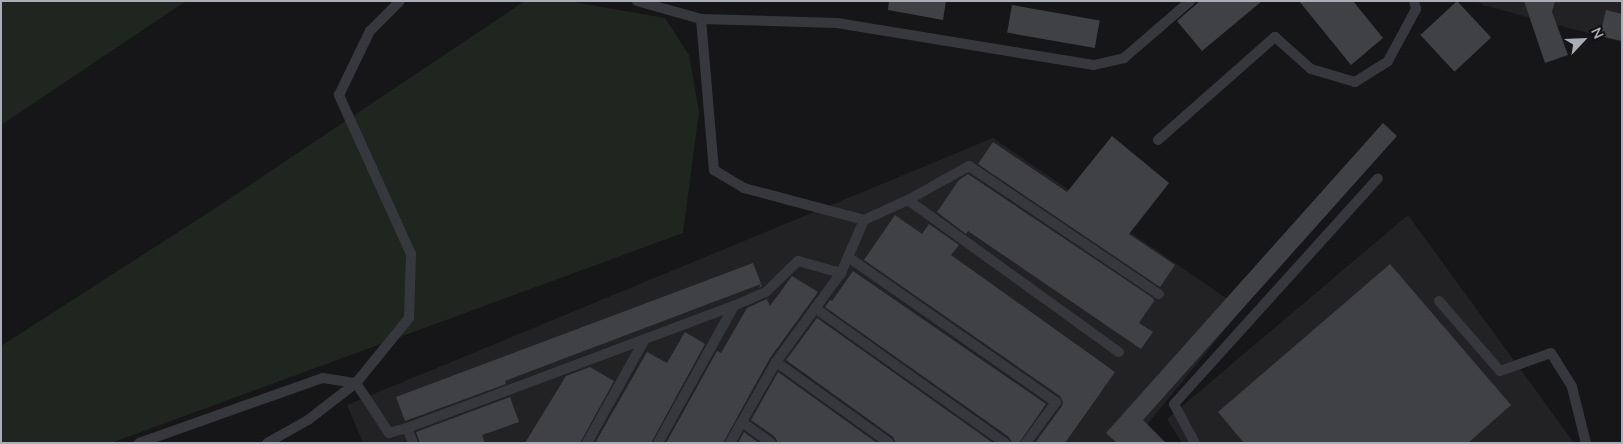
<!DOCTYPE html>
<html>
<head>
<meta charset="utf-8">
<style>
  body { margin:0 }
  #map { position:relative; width:1623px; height:444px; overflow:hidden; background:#161618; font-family:"Nunito Sans",sans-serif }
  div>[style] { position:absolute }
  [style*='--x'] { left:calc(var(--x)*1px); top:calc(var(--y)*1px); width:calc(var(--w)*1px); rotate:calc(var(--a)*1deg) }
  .built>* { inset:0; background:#222225 }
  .green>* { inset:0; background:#1e261f }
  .building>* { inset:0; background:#404145; transform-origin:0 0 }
  .service>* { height:10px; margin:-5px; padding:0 5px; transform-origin:5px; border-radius:5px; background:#37383d }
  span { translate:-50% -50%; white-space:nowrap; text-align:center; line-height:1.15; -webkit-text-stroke:4.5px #111113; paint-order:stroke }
  .frame { position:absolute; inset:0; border:2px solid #a8adb8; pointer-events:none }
  .north { position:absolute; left:1558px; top:15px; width:50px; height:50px; -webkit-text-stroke:4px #111113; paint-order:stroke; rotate:65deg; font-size:14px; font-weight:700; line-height:20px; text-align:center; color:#a8adb8 }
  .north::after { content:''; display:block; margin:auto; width:18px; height:22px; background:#a8adb8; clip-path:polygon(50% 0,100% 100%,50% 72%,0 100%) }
</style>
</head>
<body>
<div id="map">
  <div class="built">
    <div style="clip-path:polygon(1477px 1px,1622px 1px,1622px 42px,1483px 5px)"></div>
    <div style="clip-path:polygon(993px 138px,1242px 309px,1132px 443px,363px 443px,347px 405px)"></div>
    <div style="clip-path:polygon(1408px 215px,1574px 443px,1182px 443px,1167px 419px)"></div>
  </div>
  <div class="green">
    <div style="clip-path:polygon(1px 1px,186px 1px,1px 125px)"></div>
    <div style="clip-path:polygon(525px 1px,568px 1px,665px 18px,689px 55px,699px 112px,683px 233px,111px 443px,1px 443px,1px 346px,214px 209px)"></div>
  </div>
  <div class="building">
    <div style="clip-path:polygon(889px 1px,946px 1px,943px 20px,888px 10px)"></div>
    <div style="clip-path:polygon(1200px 1px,1262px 1px,1202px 51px,1177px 21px)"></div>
    <div style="clip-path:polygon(1299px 1px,1353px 1px,1383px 38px,1351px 65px)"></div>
    <div style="left:1457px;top:1px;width:50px;height:50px;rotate:47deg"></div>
    <div style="clip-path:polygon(1524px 1px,1555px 1px,1552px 12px,1568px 55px,1545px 63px)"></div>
    <div style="left:1012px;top:5px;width:89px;height:28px;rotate:10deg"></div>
    <div style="clip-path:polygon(1606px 10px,1622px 14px,1622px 41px,1600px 36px)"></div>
    <div style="clip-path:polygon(1383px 123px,1397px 136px,1143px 420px,1166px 443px,1117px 443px,1106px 433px)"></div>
    <div style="clip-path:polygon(1112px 136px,1169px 183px,1129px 234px,1175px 265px,1160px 287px,978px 164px,993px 142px,1067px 192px)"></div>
    <div style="clip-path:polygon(968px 174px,1153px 298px,1154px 301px,1139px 323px,1153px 332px,1141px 349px,968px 231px,966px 234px,937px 212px,959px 180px)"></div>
    <div style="clip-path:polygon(895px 215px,922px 234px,929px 224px,959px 245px,951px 255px,1115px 372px,1065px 443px,1035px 443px,1062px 406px,1063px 402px,1060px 396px,864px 260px)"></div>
    <div style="clip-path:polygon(753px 263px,762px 286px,759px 288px,761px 284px,505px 381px,506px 384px,405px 421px,396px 397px)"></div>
    <div style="clip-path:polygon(1390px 264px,1511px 405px,1468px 443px,1244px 443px,1218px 412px)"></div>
    <div style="clip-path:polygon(853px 271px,1046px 404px,1019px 443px,1012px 443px,1009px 437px,825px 307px,830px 300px,832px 301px)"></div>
    <div style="clip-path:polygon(792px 276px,818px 292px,770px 358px,723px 443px,666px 443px,717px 351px,721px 353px,747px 308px,767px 299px,770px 306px)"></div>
    <div style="clip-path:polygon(817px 318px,993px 443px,896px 443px,893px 437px,786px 360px)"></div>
    <div style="clip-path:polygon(685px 332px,705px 344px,651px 443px,595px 443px,647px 352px,667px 363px)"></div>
    <div style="clip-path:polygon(590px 367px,614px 381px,580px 443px,525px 443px,566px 376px)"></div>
    <div style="clip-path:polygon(778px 372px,877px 443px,778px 443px,775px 437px,751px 420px)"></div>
    <div style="clip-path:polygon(510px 397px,519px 422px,482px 435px,485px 443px,420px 443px,416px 432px)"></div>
    <div style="clip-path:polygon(744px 432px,759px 443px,738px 443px)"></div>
  </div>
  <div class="service">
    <div style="--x:637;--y:1;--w:66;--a:15.7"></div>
    <div style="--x:701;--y:19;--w:152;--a:85.1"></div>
    <div style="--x:714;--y:170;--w:35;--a:31"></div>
    <div style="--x:744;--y:188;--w:124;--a:14.9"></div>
    <div style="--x:701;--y:19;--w:136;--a:1.7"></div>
    <div style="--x:837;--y:23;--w:260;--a:9.3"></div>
    <div style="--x:1094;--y:65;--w:31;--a:-13"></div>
    <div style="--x:1124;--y:58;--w:87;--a:-40.8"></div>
    <div style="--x:1158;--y:140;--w:156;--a:-41.4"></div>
    <div style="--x:1275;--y:37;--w:48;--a:41.6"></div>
    <div style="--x:1311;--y:69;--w:46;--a:16.5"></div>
    <div style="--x:1355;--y:82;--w:39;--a:-32"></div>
    <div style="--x:1388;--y:61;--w:59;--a:-61.7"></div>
    <div style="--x:1416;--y:9;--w:8;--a:-104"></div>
    <div style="--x:908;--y:200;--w:70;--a:-29.1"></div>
    <div style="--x:969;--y:166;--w:229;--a:34"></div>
    <div style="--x:848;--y:257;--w:254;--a:34.9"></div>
    <div style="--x:1056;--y:402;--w:51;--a:126.2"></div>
    <div style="--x:1439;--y:301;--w:93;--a:48.9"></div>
    <div style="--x:1500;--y:371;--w:54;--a:-19.4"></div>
    <div style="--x:1551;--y:353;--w:40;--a:58"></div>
    <div style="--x:1572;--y:387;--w:58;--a:76"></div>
    <div style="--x:815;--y:308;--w:233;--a:35.4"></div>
    <div style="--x:776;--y:362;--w:139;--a:35.6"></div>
    <div style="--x:742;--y:422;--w:36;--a:36"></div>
    <div style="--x:407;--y:428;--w:16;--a:68"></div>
    <div style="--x:139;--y:443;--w:195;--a:-19.5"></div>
    <div style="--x:323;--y:378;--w:33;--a:9"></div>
    <div style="--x:356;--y:383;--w:60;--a:56.6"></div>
    <div style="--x:389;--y:433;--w:19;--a:-16"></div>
    <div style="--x:407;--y:428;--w:349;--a:-20.5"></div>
    <div style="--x:734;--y:306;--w:35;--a:-24"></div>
    <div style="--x:766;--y:292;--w:45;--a:-44.1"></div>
    <div style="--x:798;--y:261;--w:45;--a:15.6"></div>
    <div style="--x:267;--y:443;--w:47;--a:-29.3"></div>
    <div style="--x:308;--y:420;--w:61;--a:-37.6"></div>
    <div style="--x:356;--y:383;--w:84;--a:-50.8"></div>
    <div style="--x:409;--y:318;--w:64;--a:-88.2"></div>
    <div style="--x:411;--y:254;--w:175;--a:-114.4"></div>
    <div style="--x:339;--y:95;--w:71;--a:-64.2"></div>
    <div style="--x:370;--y:31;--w:42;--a:-45"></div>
    <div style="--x:587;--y:443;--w:119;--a:-60.9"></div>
    <div style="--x:658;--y:443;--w:157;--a:-61"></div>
    <div style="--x:730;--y:443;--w:93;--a:-60.4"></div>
    <div style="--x:776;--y:362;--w:110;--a:-53.9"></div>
    <div style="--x:841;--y:273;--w:58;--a:-66.5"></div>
    <div style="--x:864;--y:220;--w:48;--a:-24.4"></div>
    <div style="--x:908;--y:200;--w:260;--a:35.8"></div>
    <div style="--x:1195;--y:443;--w:44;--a:-118.3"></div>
    <div style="--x:1174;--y:404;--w:304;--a:-47.9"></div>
  </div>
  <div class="frame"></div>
  <div class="north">N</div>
</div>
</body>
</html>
